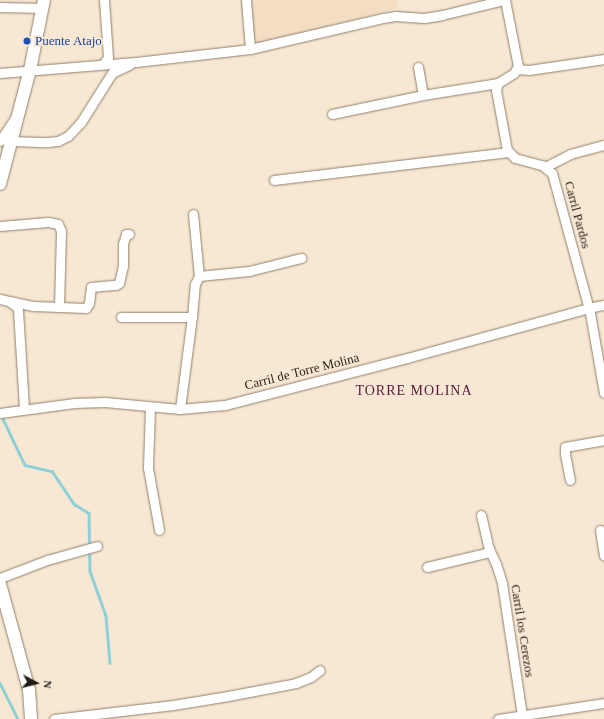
<!DOCTYPE html>
<html>
<head>
<meta charset="utf-8">
<style>
  body { margin:0 }
  #map { position:relative; width:604px; height:719px; overflow:hidden; background:#f8e8d3; font-family:Georgia,serif }
  div>[style] { position:absolute }
  [style*='--x'] { left:calc(var(--x)*1px); top:calc(var(--y)*1px); width:calc(var(--w)*1px); rotate:calc(var(--a)*1deg) }
  .built>* { inset:0; background:#f4dec3 }
  .stream>* { height:2.5px; margin:-1.25px; padding:0 1.25px; transform-origin:1.25px; border-radius:1.25px; background:#8ed0d7 }
  .roads { filter:drop-shadow(0 0 1px #8f806d) drop-shadow(0 0 1px #8f806d) }
  .street>* { height:9px; margin:-4.5px; padding:0 4.5px; transform-origin:4.5px; border-radius:4.5px; background:#fff }
  .secondary>* { height:12px; margin:-6px; padding:0 6px; transform-origin:6px; border-radius:6px; background:#fff }
  .dots>* { width:11px; height:11px; translate:-50% -50%; box-sizing:border-box; border:2px solid #f8e8d3; border-radius:50% }
  span { translate:-50% -50%; white-space:nowrap; text-align:center; line-height:1.15; -webkit-text-stroke:4px #f8e8d3; paint-order:stroke }
  .transit-label { font-size:13px; color:#164399 }
  .left { translate:0 -50%; text-align:left }
  .street-label { font-size:13px; color:#211c14 }
  .neighbourhood-label { font-size:14px; color:#56193d; letter-spacing:1px }
  .north { position:absolute; left:16px; top:663px; width:40px; height:40px; -webkit-text-stroke:3px #f8e8d3; paint-order:stroke; rotate:97deg; font-size:11px; font-weight:700; line-height:16px; text-align:center; color:#211c14 }
  .north::after { content:''; display:block; margin:auto; width:14px; height:18px; background:#211c14; clip-path:polygon(50% 0,100% 100%,50% 72%,0 100%) }
</style>
</head>
<body>
<div id="map">
  <div class="built">
    <div style="clip-path:polygon(249px 0,396px 0,398px 8px,259px 44px,253px 39px)"></div>
  </div>
  <div class="stream">
    <div style="--x:3;--y:419;--w:51;--a:64.4"></div>
    <div style="--x:25;--y:465;--w:28;--a:13"></div>
    <div style="--x:52;--y:471;--w:40;--a:56"></div>
    <div style="--x:74;--y:504;--w:17;--a:31"></div>
    <div style="--x:89;--y:513;--w:58;--a:89"></div>
    <div style="--x:90;--y:571;--w:48;--a:70.4"></div>
    <div style="--x:106;--y:616;--w:47;--a:85.1"></div>
    <div style="--x:0;--y:683;--w:40;--a:63.4"></div>
  </div>
  <div class="roads">
    <div class="street">
      <div style="--x:246;--y:0;--w:49;--a:85.3"></div>
      <div style="--x:505;--y:0;--w:67;--a:78.9"></div>
      <div style="--x:518;--y:66;--w:8;--a:120"></div>
      <div style="--x:514;--y:73;--w:19;--a:148"></div>
      <div style="--x:498;--y:83;--w:7;--a:106"></div>
      <div style="--x:496;--y:90;--w:61;--a:79.6"></div>
      <div style="--x:507;--y:150;--w:11;--a:45"></div>
      <div style="--x:515;--y:158;--w:28;--a:15"></div>
      <div style="--x:542;--y:165;--w:13;--a:39"></div>
      <div style="--x:552;--y:173;--w:145;--a:74.8"></div>
      <div style="--x:590;--y:313;--w:81;--a:80.1"></div>
      <div style="--x:0;--y:7;--w:43;--a:1.3"></div>
      <div style="--x:104;--y:63;--w:7;--a:-56"></div>
      <div style="--x:108;--y:57;--w:57;--a:-94"></div>
      <div style="--x:418;--y:67;--w:28;--a:80"></div>
      <div style="--x:423;--y:95;--w:76;--a:-9.1"></div>
      <div style="--x:517;--y:69;--w:12;--a:5"></div>
      <div style="--x:529;--y:70;--w:76;--a:-8.3"></div>
      <div style="--x:0;--y:73;--w:136;--a:-4.6"></div>
      <div style="--x:136;--y:62;--w:115;--a:-6.5"></div>
      <div style="--x:250;--y:49;--w:137;--a:-13.1"></div>
      <div style="--x:383;--y:18;--w:12;--a:-9"></div>
      <div style="--x:395;--y:16;--w:29;--a:4"></div>
      <div style="--x:424;--y:18;--w:18;--a:-9"></div>
      <div style="--x:442;--y:15;--w:64;--a:-13.6"></div>
      <div style="--x:332;--y:114;--w:93;--a:-11.8"></div>
      <div style="--x:0;--y:141;--w:27;--a:-57"></div>
      <div style="--x:11;--y:141;--w:36;--a:2"></div>
      <div style="--x:47;--y:142;--w:11;--a:-5"></div>
      <div style="--x:58;--y:141;--w:11;--a:-27"></div>
      <div style="--x:68;--y:136;--w:19;--a:-47"></div>
      <div style="--x:81;--y:122;--w:58;--a:-57.7"></div>
      <div style="--x:112;--y:73;--w:19;--a:-25"></div>
      <div style="--x:545;--y:167;--w:28;--a:-27"></div>
      <div style="--x:570;--y:154;--w:35;--a:-15"></div>
      <div style="--x:274;--y:180;--w:236;--a:-6.8"></div>
      <div style="--x:193;--y:214;--w:62;--a:84.5"></div>
      <div style="--x:199;--y:276;--w:50;--a:-5.7"></div>
      <div style="--x:249;--y:271;--w:54;--a:-14"></div>
      <div style="--x:0;--y:226;--w:48;--a:-4.8"></div>
      <div style="--x:48;--y:222;--w:10;--a:11"></div>
      <div style="--x:58;--y:224;--w:8;--a:67"></div>
      <div style="--x:61;--y:231;--w:76;--a:91.5"></div>
      <div style="--x:0;--y:299;--w:34;--a:12"></div>
      <div style="--x:33;--y:306;--w:53;--a:2.2"></div>
      <div style="--x:86;--y:308;--w:6;--a:-59"></div>
      <div style="--x:89;--y:303;--w:16;--a:-83"></div>
      <div style="--x:91;--y:287;--w:25;--a:-5"></div>
      <div style="--x:116;--y:285;--w:4;--a:-34"></div>
      <div style="--x:119;--y:283;--w:17;--a:-77"></div>
      <div style="--x:123;--y:266;--w:22;--a:-90"></div>
      <div style="--x:123;--y:244;--w:10;--a:-73"></div>
      <div style="--x:126;--y:234;--w:3;--a:0"></div>
      <div style="--x:10;--y:302;--w:7;--a:34"></div>
      <div style="--x:16;--y:306;--w:4;--a:63"></div>
      <div style="--x:18;--y:310;--w:99;--a:86.5"></div>
      <div style="--x:121;--y:317;--w:71;--a:0"></div>
      <div style="--x:192;--y:317;--w:33;--a:-85"></div>
      <div style="--x:195;--y:284;--w:9;--a:-63"></div>
      <div style="--x:150;--y:407;--w:61;--a:91.9"></div>
      <div style="--x:148;--y:468;--w:63;--a:79.9"></div>
      <div style="--x:180;--y:409;--w:93;--a:-82.6"></div>
      <div style="--x:0;--y:413;--w:75;--a:-7.7"></div>
      <div style="--x:74;--y:403;--w:31;--a:-2"></div>
      <div style="--x:105;--y:402;--w:75;--a:5.3"></div>
      <div style="--x:180;--y:409;--w:45;--a:-5.1"></div>
      <div style="--x:225;--y:405;--w:188;--a:-14.5"></div>
      <div style="--x:407;--y:358;--w:188;--a:-15.4"></div>
      <div style="--x:588;--y:308;--w:16;--a:-11"></div>
      <div style="--x:570;--y:480;--w:26;--a:-101"></div>
      <div style="--x:565;--y:454;--w:7;--a:-90"></div>
      <div style="--x:565;--y:447;--w:40;--a:-10"></div>
      <div style="--x:481;--y:515;--w:35;--a:77"></div>
      <div style="--x:489;--y:549;--w:17;--a:65"></div>
      <div style="--x:496;--y:564;--w:20;--a:72"></div>
      <div style="--x:502;--y:583;--w:134;--a:81.4"></div>
      <div style="--x:600;--y:530;--w:26;--a:81"></div>
      <div style="--x:427;--y:567;--w:65;--a:-13.4"></div>
      <div style="--x:0;--y:578;--w:50;--a:-21"></div>
      <div style="--x:47;--y:560;--w:52;--a:-15.6"></div>
      <div style="--x:54;--y:719;--w:120;--a:-6.7"></div>
      <div style="--x:173;--y:705;--w:56;--a:-9.3"></div>
      <div style="--x:228;--y:696;--w:69;--a:-10.8"></div>
      <div style="--x:296;--y:683;--w:16;--a:-22"></div>
      <div style="--x:311;--y:677;--w:11;--a:-38"></div>
      <div style="--x:498;--y:719;--w:107;--a:-8.6"></div>
    </div>
    <div class="secondary">
      <div style="--x:0;--y:184;--w:118;--a:-75.3"></div>
      <div style="--x:30;--y:70;--w:71;--a:-78.7"></div>
      <div style="--x:0;--y:584;--w:110;--a:74.7"></div>
      <div style="--x:29;--y:690;--w:29;--a:86"></div>
    </div>
  </div>
  <div class="dots">
    <div style="left:27px;top:41px;background:#1a4fb4"></div>
  </div>
  <div class="transit-label">
    <span class="left" style="left:35px;top:41px">Puente Atajo</span>
  </div>
  <div class="street-label">
    <span style="left:577px;top:215px;rotate:75deg">Carril Pardos</span>
    <span style="left:302px;top:372px;rotate:-14deg">Carril de Torre Molina</span>
    <span style="left:522px;top:631px;rotate:81deg">Carril los Cerezos</span>
  </div>
  <div class="neighbourhood-label">
    <span style="left:414px;top:391px">TORRE MOLINA</span>
  </div>
  <div class="north">N</div>
</div>
</body>
</html>
